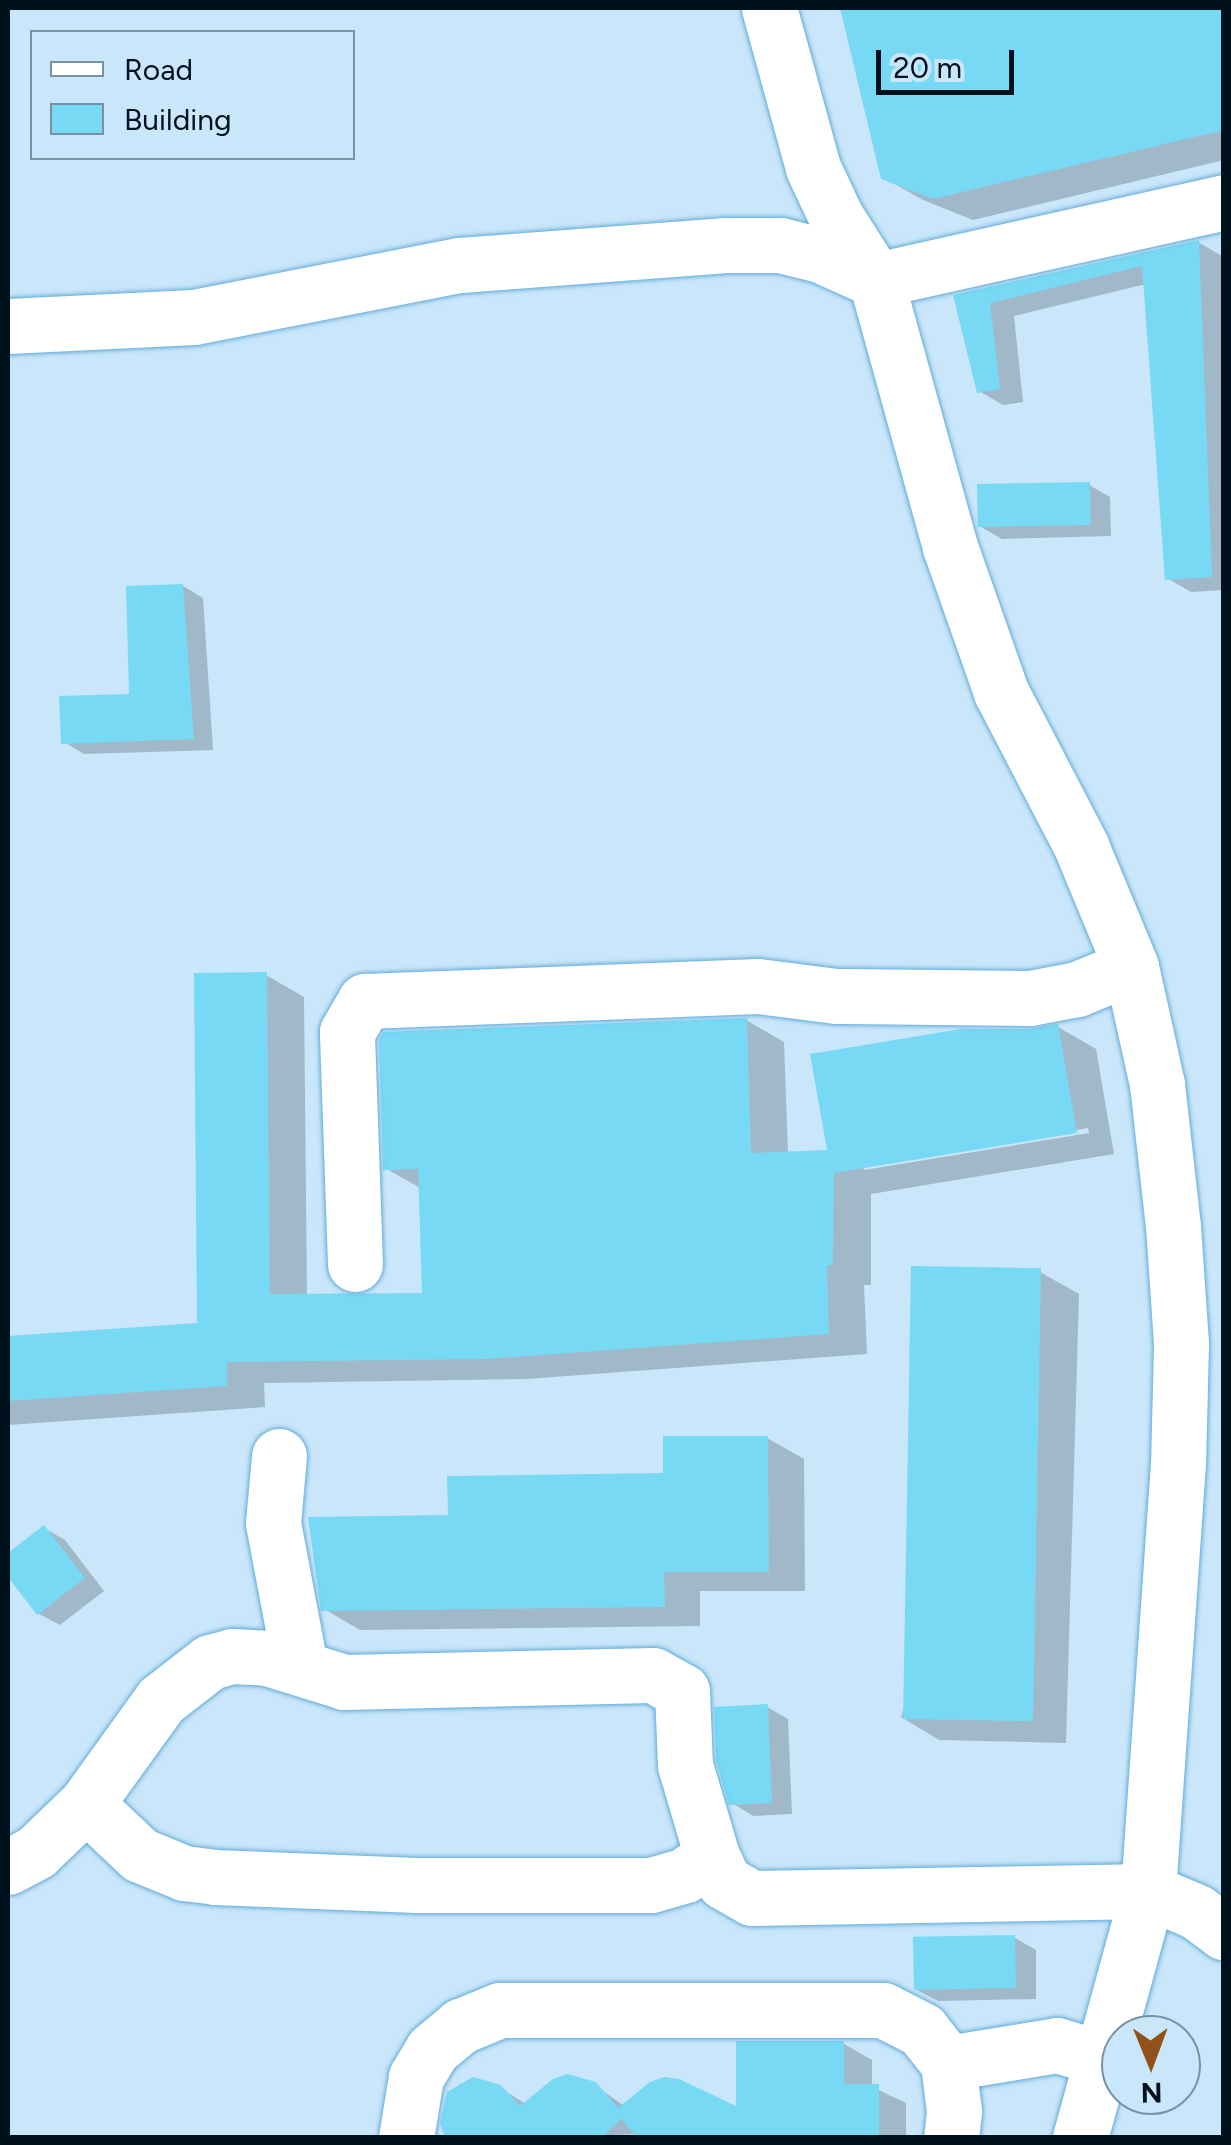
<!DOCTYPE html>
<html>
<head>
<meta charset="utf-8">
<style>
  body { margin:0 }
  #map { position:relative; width:1231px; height:2145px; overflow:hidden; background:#cae6fa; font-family:Figtree,sans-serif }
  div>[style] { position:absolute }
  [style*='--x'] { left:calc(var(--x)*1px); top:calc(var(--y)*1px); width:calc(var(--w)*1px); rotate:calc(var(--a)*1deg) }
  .shadow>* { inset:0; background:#0003 }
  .building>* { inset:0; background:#77d9f4; transform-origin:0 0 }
  .roads { filter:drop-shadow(0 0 2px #62acd9) drop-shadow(0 0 2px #62acd9) }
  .minor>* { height:55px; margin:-27.5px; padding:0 27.5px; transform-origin:27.5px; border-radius:27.5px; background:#fff }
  span { translate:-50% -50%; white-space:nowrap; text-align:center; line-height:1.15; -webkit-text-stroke:9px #cae6fa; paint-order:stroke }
  .frame { position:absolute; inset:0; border:10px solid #00111e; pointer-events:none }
  .legend { position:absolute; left:30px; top:30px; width:325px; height:130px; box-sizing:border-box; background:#cae6fa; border:2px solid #7991a2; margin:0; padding:12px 18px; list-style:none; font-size:30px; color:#00111e }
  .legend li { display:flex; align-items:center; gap:20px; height:50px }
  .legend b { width:50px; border:2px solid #7991a2 }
  .north { position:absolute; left:1101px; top:2015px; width:100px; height:100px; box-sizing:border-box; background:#cae6fa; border:2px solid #7991a2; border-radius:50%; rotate:179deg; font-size:28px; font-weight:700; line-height:40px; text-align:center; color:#00111e }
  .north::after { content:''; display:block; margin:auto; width:35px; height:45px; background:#915219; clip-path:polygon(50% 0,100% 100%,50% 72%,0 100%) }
  .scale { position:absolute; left:876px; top:50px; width:138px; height:45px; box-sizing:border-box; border:5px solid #00111e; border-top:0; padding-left:12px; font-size:30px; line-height:35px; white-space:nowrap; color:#00111e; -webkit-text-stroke:8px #cae6fa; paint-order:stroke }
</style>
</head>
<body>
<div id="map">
  <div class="shadow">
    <div style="clip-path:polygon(862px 8px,1224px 8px,1224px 160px,973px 220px,923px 200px,884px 178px,844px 12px)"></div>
    <div style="clip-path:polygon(1198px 242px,1222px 256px,1224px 590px,1191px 592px,1167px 578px,1146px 284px,1014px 316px,1023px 402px,1003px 405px,979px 391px,956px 297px)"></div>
    <div style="clip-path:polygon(1089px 485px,1110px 497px,1111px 536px,1002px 539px,981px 527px)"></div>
    <div style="clip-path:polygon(183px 586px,203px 598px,213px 750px,84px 754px,64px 742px,132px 696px)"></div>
    <div style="clip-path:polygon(evenodd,266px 975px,304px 997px,307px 1296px,425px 1295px,422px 1189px,385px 1168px,746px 1020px,784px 1042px,788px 1154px,830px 1153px,1030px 1032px,1058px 1027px,1096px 1049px,1114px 1154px,871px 1194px,871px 1285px,864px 1285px,867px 1354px,526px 1379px,264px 1383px,265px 1407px,8px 1425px,8px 1339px,200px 1326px,266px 975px,1088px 1128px,1089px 1133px,864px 1170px,864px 1165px,1088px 1128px)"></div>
    <div style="clip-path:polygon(1040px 1272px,1079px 1294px,1066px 1743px,939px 1740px,901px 1717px)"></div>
    <div style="clip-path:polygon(767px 1438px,804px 1459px,805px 1591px,700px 1591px,700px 1626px,360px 1630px,324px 1609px,451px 1517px,665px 1476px)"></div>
    <div style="clip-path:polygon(44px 1528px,65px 1540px,104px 1591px,60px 1625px,39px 1614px,8px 1573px,8px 1556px)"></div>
    <div style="clip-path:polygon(767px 1707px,788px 1719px,792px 1814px,753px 1816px,732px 1803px)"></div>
    <div style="clip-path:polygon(1015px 1938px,1036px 1950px,1036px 1999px,938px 2001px,917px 1990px)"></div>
    <div style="clip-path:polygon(844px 2044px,872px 2060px,872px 2087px,906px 2103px,906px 2138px,768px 2138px)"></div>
    <div style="clip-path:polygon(473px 2080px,500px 2088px,526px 2104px,595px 2085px,624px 2106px,638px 2134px,547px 2138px,447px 2098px,460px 2084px)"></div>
  </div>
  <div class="building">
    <div style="clip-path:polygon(840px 8px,1224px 8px,1224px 130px,933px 199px,881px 179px)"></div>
    <div style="clip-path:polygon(1199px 240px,1212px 577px,1165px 580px,1142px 266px,990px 303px,1000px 389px,977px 393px,953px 295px)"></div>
    <div style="left:1090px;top:482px;width:43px;height:113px;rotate:89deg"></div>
    <div style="clip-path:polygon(183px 584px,194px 739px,61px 744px,59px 696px,129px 694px,126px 586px)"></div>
    <div style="clip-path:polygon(267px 972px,270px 1294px,422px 1293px,418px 1169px,383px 1170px,379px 1040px,383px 1032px,747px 1018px,751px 1153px,827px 1150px,810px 1054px,961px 1029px,1030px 1029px,1058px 1024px,1077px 1133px,834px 1173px,833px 1265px,827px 1265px,829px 1334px,486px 1359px,227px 1362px,227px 1386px,8px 1401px,8px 1336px,197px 1323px,194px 973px)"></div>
    <div style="left:911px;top:1266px;width:130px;height:453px;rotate:1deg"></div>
    <div style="clip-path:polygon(663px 1436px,768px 1436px,769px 1572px,664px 1572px,665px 1607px,321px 1611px,308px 1517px,448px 1515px,447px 1476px,663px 1473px)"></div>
    <div style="clip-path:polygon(44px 1525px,85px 1578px,37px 1615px,8px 1577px,8px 1553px)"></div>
    <div style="clip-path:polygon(768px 1704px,772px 1803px,729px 1805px,716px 1760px,714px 1707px)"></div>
    <div style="left:1015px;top:1935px;width:53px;height:102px;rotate:89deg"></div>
    <div style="clip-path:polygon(736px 2041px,844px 2041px,844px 2084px,879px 2084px,879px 2138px,638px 2138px,621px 2119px,601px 2138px,445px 2138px,440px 2123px,447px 2092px,473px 2077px,501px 2085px,520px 2106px,553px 2079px,567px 2074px,596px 2082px,618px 2108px,650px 2082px,664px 2077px,679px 2079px,736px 2106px)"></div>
  </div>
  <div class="roads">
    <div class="minor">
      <div style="--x:769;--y:8;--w:166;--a:74.6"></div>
      <div style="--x:813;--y:168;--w:54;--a:64.9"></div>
      <div style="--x:836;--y:217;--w:75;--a:57.6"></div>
      <div style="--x:876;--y:280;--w:357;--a:-12.6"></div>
      <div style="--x:8;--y:326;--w:186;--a:-2.8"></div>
      <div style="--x:194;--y:317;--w:271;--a:-11.1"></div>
      <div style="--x:460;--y:265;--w:267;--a:-4.3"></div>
      <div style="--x:726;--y:245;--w:54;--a:0"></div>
      <div style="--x:780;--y:245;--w:41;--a:14"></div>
      <div style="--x:820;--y:255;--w:61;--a:24.1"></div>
      <div style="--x:876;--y:280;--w:277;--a:74.5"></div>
      <div style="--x:950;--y:547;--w:154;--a:70.6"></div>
      <div style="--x:1001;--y:692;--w:174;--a:62.5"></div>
      <div style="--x:1081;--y:846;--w:131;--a:67.5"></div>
      <div style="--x:1131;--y:967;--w:120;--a:77.5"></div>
      <div style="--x:1157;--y:1084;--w:143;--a:83.6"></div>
      <div style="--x:1173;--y:1226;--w:118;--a:86.1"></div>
      <div style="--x:1181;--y:1344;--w:119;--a:91.4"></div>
      <div style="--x:1178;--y:1463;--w:429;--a:94"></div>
      <div style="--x:1148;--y:1891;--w:256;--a:105.4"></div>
      <div style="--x:355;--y:1264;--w:232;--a:-92"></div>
      <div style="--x:347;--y:1032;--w:36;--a:-60"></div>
      <div style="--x:365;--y:1001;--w:393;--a:-2.2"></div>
      <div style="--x:758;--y:986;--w:79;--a:7.3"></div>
      <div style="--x:836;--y:996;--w:194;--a:0.6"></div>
      <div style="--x:1030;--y:998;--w:48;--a:-10.8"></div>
      <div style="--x:1077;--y:989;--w:58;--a:-22.2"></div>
      <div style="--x:279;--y:1456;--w:67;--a:95.1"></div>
      <div style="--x:273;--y:1523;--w:146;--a:79.3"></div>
      <div style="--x:86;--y:1804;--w:128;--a:-54.2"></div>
      <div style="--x:161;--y:1700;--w:62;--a:-37.8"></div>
      <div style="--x:210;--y:1662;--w:23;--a:-15"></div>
      <div style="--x:232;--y:1656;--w:35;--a:3"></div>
      <div style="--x:267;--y:1658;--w:81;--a:17.3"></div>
      <div style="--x:344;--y:1682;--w:309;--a:-1.3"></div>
      <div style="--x:653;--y:1675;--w:33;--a:29"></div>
      <div style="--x:682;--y:1691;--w:74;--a:87.7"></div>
      <div style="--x:685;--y:1765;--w:95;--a:73.5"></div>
      <div style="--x:712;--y:1856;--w:29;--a:65"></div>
      <div style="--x:724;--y:1882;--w:32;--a:30"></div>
      <div style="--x:752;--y:1898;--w:396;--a:-1"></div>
      <div style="--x:1148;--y:1891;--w:53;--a:23.2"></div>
      <div style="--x:1197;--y:1912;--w:34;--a:37"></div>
      <div style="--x:8;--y:1867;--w:32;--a:-28"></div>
      <div style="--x:36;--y:1852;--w:69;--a:-43.8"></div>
      <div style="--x:86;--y:1804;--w:74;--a:43.4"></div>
      <div style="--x:140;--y:1855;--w:48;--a:22.2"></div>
      <div style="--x:184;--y:1873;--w:31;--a:7"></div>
      <div style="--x:215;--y:1877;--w:201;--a:2.3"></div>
      <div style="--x:416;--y:1885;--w:235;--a:0"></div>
      <div style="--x:651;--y:1885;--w:35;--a:-16"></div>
      <div style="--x:685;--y:1875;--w:33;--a:-35"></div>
      <div style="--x:948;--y:2063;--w:48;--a:82.9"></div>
      <div style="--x:954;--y:2111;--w:27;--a:96"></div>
      <div style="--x:406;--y:2138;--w:62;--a:-80.7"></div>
      <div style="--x:416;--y:2077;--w:31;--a:-59"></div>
      <div style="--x:432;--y:2050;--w:38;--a:-40"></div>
      <div style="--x:461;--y:2026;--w:42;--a:-22.3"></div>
      <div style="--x:500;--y:2010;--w:383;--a:0"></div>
      <div style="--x:883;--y:2010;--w:44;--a:27.1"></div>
      <div style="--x:922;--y:2030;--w:42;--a:51.8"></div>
      <div style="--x:948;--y:2063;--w:110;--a:-9.4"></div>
      <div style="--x:1057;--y:2045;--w:45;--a:16.8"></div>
    </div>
  </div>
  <div class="frame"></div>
  <ul class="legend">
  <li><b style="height:12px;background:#fff"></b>Road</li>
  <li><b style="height:28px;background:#77d9f4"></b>Building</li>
  </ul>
  <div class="north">N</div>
  <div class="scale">20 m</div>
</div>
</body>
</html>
